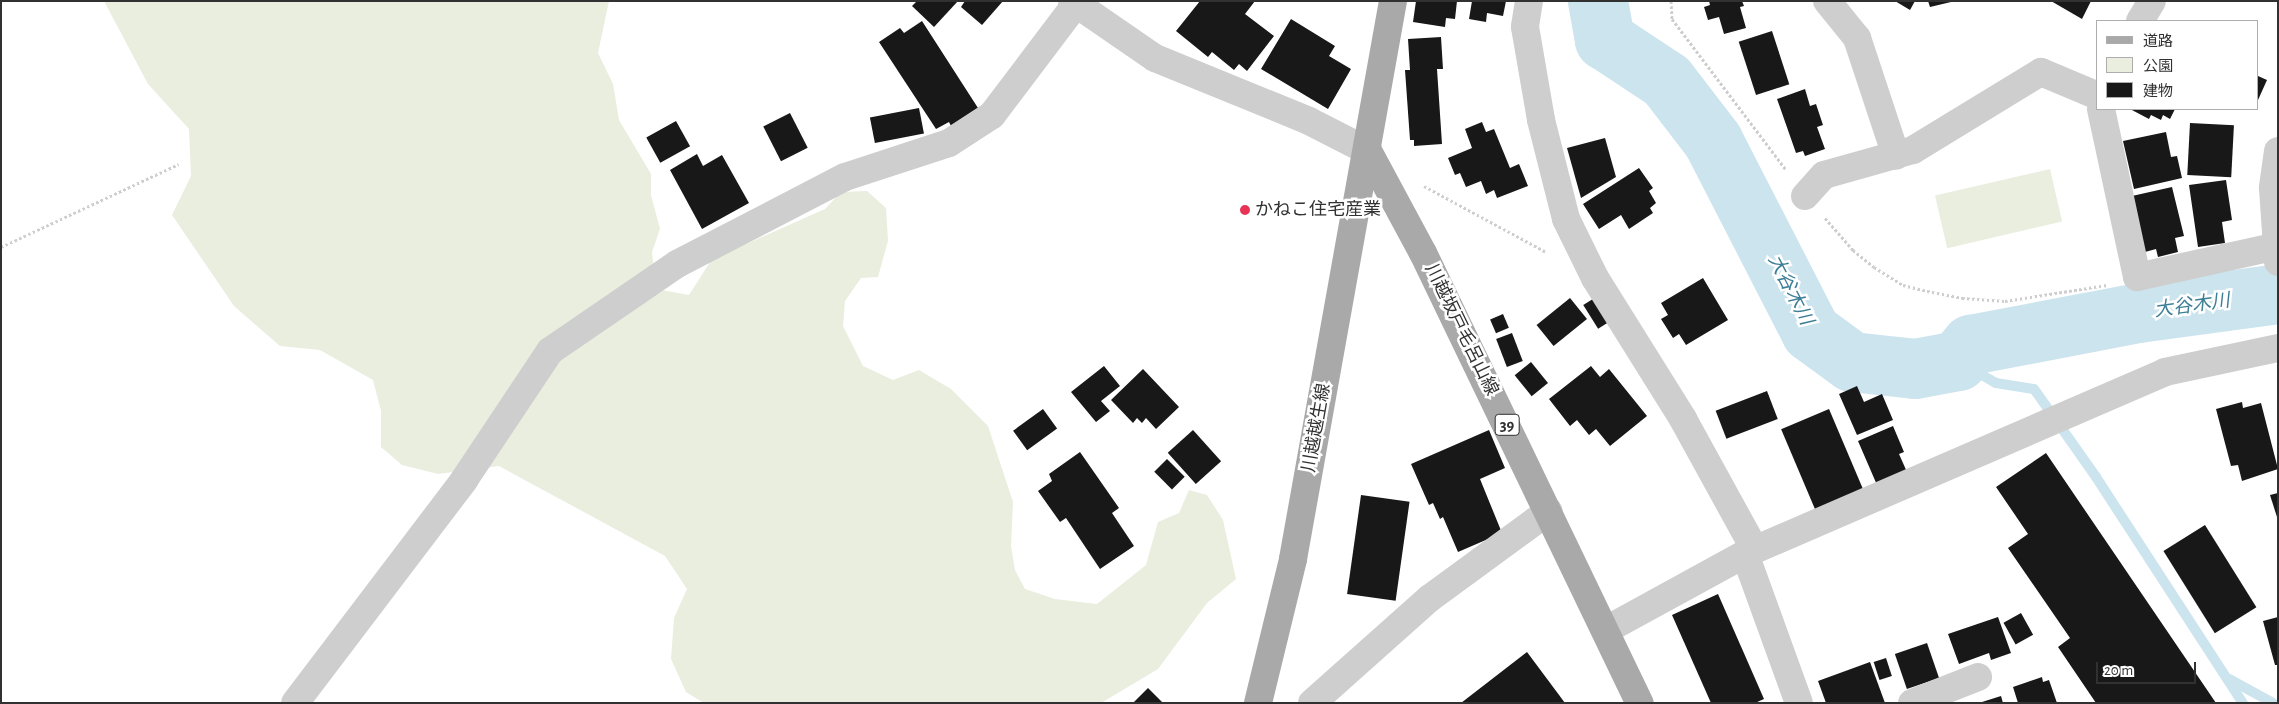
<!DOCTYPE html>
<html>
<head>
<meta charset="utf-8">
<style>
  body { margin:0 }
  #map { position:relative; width:2279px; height:704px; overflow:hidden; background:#fff; font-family:"Alegreya Sans","Noto Sans JP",sans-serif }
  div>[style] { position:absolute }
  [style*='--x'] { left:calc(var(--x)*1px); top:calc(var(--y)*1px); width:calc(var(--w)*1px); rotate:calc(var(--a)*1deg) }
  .green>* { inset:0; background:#e9eedf; transform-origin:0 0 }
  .stream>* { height:10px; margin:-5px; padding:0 5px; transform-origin:5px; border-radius:5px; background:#cce4ee }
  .river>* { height:60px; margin:-30px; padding:0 30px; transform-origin:30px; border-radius:30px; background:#cce4ee }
  .building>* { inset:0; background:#181818; transform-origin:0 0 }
  .path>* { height:3px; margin-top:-1.5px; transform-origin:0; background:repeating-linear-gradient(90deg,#cecece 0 2.5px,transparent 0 5px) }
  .minor>* { height:28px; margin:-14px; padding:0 14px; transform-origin:14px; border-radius:14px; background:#cecece }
  .major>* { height:28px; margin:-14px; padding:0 14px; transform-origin:14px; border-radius:14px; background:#a9a9a9 }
  .dots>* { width:14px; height:14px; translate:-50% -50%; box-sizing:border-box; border:2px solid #fff; border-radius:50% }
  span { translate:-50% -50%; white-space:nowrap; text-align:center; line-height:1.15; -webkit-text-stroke:5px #fff; paint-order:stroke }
  .shield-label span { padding:1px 4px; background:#fff; border:1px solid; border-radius:4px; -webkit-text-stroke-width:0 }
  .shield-label { font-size:16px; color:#313131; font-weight:700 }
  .poi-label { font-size:18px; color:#313131 }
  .left { translate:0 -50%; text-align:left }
  .street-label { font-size:18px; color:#313131 }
  .water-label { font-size:19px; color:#3c7e96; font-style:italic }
  .frame { position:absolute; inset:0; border:2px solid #313131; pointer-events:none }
  .legend { position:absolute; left:2096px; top:20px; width:162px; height:90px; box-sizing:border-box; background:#fff; border:1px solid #adadad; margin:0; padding:6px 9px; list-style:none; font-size:15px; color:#313131 }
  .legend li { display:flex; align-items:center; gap:10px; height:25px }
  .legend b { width:25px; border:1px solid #adadad }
  .scale { position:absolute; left:2096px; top:662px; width:100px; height:22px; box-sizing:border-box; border:2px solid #313131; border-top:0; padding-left:6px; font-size:15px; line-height:18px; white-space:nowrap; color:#313131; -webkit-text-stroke:4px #fff; paint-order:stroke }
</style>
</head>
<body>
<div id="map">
  <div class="green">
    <div style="clip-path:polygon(104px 1px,609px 1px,598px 53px,613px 84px,619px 120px,651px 174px,651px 195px,660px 229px,652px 252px,656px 289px,689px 295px,712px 259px,825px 209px,841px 192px,867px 191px,886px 208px,888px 241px,878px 277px,861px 278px,845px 301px,843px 326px,863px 366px,893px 380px,919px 370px,951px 389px,988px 426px,1013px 502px,1011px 546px,1015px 570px,1025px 589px,1055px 599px,1097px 604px,1146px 565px,1158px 522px,1179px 513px,1189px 490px,1207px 495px,1223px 520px,1236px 579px,1207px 603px,1158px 669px,1101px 703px,704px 703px,686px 692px,671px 659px,674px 618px,687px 589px,665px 556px,499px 466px,438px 474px,402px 465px,381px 447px,381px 411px,373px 380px,320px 350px,280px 346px,234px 306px,172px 215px,191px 176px,189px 129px,148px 84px)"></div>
    <div style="left:2050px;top:169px;width:54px;height:118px;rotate:77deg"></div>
  </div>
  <div class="stream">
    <div style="--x:1958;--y:361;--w:44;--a:30.1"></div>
    <div style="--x:1996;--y:383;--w:38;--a:9"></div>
    <div style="--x:2034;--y:389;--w:108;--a:54.8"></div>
    <div style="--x:2096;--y:477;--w:270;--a:57"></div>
    <div style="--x:2229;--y:679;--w:50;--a:28.6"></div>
  </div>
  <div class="river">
    <div style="--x:1598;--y:1;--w:40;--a:80"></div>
    <div style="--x:1605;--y:40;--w:74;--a:33.5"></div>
    <div style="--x:1667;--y:81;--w:76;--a:52.5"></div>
    <div style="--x:1713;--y:141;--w:215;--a:62.8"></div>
    <div style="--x:1811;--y:332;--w:51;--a:36.2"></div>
    <div style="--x:1852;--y:362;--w:63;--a:6.3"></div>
    <div style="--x:1915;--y:369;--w:44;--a:-10.5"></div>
    <div style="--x:1958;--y:361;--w:21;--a:-51"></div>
    <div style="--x:1971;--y:345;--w:170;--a:-10.8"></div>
    <div style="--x:2138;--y:313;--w:141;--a:-7.7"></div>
  </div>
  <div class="building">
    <div style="clip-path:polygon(917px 1px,958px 1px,934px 27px,912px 6px)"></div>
    <div style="clip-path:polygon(965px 1px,1003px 1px,982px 25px,961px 7px)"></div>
    <div style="clip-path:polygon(1200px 1px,1255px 1px,1245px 14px,1274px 36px,1247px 71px,1239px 64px,1234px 70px,1212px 52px,1208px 57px,1176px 31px)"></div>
    <div style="clip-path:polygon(1416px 1px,1457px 1px,1455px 19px,1446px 18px,1445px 27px,1413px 22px)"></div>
    <div style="clip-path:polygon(1472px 1px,1506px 1px,1503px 16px,1487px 13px,1486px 22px,1469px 19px)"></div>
    <div style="clip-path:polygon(1709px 1px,1742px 1px,1744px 6px,1740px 7px,1746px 28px,1724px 34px,1719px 17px,1708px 20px,1704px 7px,1710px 5px)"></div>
    <div style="clip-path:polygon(1895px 1px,1915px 1px,1910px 10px)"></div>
    <div style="clip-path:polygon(1928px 1px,1951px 1px,1951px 2px,1930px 7px)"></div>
    <div style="clip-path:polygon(2051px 1px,2091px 1px,2082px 19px)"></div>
    <div style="clip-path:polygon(1291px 19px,1335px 46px,1329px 56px,1351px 69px,1328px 109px,1261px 69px)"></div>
    <div style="clip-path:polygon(922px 21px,978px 108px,951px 126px,949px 122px,936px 129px,879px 42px,900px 28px,904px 33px)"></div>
    <div style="left:1772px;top:31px;width:56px;height:35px;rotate:72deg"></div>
    <div style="clip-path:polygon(1441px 37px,1443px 69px,1437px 69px,1442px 144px,1414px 146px,1414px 140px,1410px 140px,1405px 70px,1410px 70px,1408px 39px)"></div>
    <div style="clip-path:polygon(2258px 76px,2267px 80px,2258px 100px)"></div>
    <div style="clip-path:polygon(1805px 89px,1810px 106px,1816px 104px,1823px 125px,1817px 127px,1825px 149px,1805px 156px,1803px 151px,1796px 153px,1777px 99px)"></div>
    <div style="left:919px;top:108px;width:26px;height:50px;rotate:79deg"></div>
    <div style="clip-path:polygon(2130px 109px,2175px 109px,2170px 119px,2163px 115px,2161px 120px,2151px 115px,2149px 119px)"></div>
    <div style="left:790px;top:113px;width:39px;height:30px;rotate:63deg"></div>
    <div style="left:676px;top:121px;width:29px;height:34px;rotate:61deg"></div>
    <div style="clip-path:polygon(1482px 122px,1486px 132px,1494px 129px,1510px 168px,1519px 164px,1528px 186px,1497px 198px,1494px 190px,1486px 194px,1481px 181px,1466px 187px,1460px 173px,1455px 175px,1448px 158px,1472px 148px,1465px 129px)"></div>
    <div style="left:2190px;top:123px;width:44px;height:52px;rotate:3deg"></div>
    <div style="clip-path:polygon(2166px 132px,2171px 157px,2177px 156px,2182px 178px,2134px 189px,2123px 141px)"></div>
    <div style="clip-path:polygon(1605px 138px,1616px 177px,1581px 198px,1567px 148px)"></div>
    <div style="clip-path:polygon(697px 154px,703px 166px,722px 155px,749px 203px,702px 229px,670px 170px)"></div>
    <div style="clip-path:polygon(1639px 168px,1653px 188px,1649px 191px,1656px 203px,1650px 208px,1653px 213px,1629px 229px,1621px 215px,1599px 229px,1583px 204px)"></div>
    <div style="clip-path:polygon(2226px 180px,2232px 220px,2222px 222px,2225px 243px,2198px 247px,2189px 185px)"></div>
    <div style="clip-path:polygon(2172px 187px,2184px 236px,2175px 238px,2178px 252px,2158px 257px,2156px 249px,2145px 252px,2132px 196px)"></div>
    <div style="clip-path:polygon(1703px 278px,1728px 320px,1686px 345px,1679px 334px,1673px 338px,1661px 319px,1668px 315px,1661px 303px)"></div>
    <div style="left:1596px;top:297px;width:28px;height:15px;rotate:58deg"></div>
    <div style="left:1570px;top:298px;width:27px;height:43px;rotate:51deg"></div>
    <div style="left:1503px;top:314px;width:15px;height:14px;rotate:67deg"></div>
    <div style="left:1512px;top:333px;width:30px;height:17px;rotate:69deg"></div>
    <div style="left:1531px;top:362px;width:27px;height:21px;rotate:51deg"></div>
    <div style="clip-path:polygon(1104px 366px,1120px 386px,1101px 401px,1110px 411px,1096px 422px,1071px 392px)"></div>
    <div style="clip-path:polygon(1591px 366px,1600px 377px,1609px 369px,1647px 416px,1610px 446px,1596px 429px,1589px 435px,1577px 420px,1570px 426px,1549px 399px)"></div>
    <div style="clip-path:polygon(1143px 369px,1179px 407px,1156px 429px,1146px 418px,1142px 423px,1137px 418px,1133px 423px,1111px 400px)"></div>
    <div style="clip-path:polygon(1857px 386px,1864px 402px,1882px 394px,1893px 420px,1857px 435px,1839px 394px)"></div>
    <div style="left:1767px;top:391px;width:30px;height:55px;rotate:69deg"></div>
    <div style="clip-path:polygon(2242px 402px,2243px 408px,2261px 403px,2278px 469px,2242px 481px,2238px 465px,2231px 466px,2216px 409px)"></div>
    <div style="left:1043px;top:409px;width:24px;height:37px;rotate:54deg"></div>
    <div style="left:1829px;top:409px;width:88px;height:52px;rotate:67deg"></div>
    <div style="clip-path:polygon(1893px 426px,1904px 452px,1899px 454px,1907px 472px,1877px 485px,1858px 441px)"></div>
    <div style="left:1193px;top:430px;width:42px;height:34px;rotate:48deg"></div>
    <div style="clip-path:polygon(1489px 430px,1505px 468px,1480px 479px,1502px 533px,1458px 552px,1443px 517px,1440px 519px,1433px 503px,1429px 505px,1411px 464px)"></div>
    <div style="clip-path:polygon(1080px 452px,1119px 508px,1112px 513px,1134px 546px,1100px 569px,1066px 518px,1060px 522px,1038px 491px,1052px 481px,1049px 474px)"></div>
    <div style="clip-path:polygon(2046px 453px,2216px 703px,2096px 703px,2058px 647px,2070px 638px,2008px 548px,2028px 534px,1996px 487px)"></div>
    <div style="left:1167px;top:459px;width:25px;height:18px;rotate:45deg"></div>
    <div style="clip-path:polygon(2278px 493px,2278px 517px,2277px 517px,2270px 495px)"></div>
    <div style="left:1361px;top:495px;width:49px;height:100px;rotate:8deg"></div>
    <div style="left:2205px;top:525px;width:97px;height:49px;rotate:58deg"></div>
    <div style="clip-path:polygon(1718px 594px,1764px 699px,1755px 703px,1711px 703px,1672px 615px)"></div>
    <div style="left:2021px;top:613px;width:25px;height:20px;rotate:61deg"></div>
    <div style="clip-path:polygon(1998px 617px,2011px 653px,1991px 660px,1989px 653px,1959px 664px,1948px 634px)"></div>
    <div style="clip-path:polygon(2278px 617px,2278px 665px,2275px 665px,2263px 621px)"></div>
    <div style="left:1927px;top:643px;width:37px;height:34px;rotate:71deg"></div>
    <div style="clip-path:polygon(1527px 652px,1565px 703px,1461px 703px)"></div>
    <div style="left:1886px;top:658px;width:19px;height:13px;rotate:72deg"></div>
    <div style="clip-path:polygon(1870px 662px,1885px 703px,1826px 703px,1818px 681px)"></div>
    <div style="clip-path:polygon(2042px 677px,2043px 682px,2049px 680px,2057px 703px,2018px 703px,2013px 687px)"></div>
    <div style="clip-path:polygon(1148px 688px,1163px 703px,1133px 703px)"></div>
    <div style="clip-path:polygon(2001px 696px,2003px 703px,1982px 703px,1982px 702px)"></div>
  </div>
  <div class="path">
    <div style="--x:1671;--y:1;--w:18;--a:87"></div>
    <div style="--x:1672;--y:19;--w:189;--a:52.9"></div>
    <div style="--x:1424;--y:186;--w:139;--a:28.4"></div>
    <div style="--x:1825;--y:218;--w:43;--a:48.8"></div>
    <div style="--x:1853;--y:250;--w:27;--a:39"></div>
    <div style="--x:1874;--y:267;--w:34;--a:32"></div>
    <div style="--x:1903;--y:285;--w:25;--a:14"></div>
    <div style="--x:1927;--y:291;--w:36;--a:11"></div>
    <div style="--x:1962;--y:298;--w:43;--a:4"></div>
    <div style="--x:2005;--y:301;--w:103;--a:-8.9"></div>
    <div style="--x:1;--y:247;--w:196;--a:-25"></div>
  </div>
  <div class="minor">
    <div style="--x:1072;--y:1;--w:101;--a:34.5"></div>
    <div style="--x:1155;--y:58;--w:166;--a:22.2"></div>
    <div style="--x:1309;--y:121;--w:66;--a:27"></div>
    <div style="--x:1529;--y:1;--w:26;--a:99"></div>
    <div style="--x:1525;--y:27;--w:94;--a:80.2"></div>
    <div style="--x:1541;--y:120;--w:102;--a:75.8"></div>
    <div style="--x:1566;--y:219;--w:66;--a:63.8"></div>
    <div style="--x:1595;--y:278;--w:166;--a:58"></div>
    <div style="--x:1683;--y:419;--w:149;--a:61.2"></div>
    <div style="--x:1827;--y:1;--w:48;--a:51"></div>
    <div style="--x:1857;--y:38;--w:124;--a:71.7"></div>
    <div style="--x:2140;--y:21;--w:23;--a:-59"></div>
    <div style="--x:2101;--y:109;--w:172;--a:77.9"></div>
    <div style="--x:2137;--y:277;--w:140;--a:-12.4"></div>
    <div style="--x:2278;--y:151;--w:37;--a:98"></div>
    <div style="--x:2273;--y:188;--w:74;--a:86.1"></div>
    <div style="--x:1805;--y:196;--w:28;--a:-48"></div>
    <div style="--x:1824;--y:175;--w:92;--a:-15.7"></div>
    <div style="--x:1913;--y:150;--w:150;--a:-31.4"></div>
    <div style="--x:2041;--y:72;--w:62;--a:22.8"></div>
    <div style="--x:1745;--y:554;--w:158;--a:70.1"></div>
    <div style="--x:1606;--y:630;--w:158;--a:-28.7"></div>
    <div style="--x:1745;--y:554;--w:458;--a:-23.4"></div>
    <div style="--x:2165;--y:372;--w:116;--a:-12"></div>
    <div style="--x:295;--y:703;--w:280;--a:-52.8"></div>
    <div style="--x:464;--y:480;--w:155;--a:-56.3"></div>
    <div style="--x:550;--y:351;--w:154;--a:-34.4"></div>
    <div style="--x:677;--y:264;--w:189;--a:-27.4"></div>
    <div style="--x:845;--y:177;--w:109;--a:-18.1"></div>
    <div style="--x:949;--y:143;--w:51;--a:-33.1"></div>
    <div style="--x:992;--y:115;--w:139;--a:-52.9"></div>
    <div style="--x:1312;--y:703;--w:158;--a:-41.7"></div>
    <div style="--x:1430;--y:598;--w:147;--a:-36.2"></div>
    <div style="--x:1912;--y:703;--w:71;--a:-21.5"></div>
  </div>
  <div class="major">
    <div style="--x:1368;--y:151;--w:116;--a:61.7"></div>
    <div style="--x:1423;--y:253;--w:500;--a:64.3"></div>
    <div style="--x:1258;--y:703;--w:148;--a:-76.3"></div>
    <div style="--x:1293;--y:559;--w:567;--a:-79.84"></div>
  </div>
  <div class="dots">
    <div style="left:1245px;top:210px;background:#e93355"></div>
  </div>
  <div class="shield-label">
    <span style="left:1507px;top:425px">39</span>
  </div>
  <div class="poi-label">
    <span class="left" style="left:1255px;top:210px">かねこ住宅産業</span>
  </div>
  <div class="street-label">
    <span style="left:1461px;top:330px;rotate:64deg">川越坂戸毛呂山線</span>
    <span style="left:1317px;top:428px;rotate:-80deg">川越越生線</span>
  </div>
  <div class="water-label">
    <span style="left:1790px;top:290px;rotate:63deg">大谷木川</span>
    <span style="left:2192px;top:306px;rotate:-8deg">大谷木川</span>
  </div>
  <div class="frame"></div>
  <ul class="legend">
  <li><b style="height:6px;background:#a9a9a9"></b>道路</li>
  <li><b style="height:14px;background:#e9eedf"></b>公園</li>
  <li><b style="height:14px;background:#181818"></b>建物</li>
  </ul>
  <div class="scale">20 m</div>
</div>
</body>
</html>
